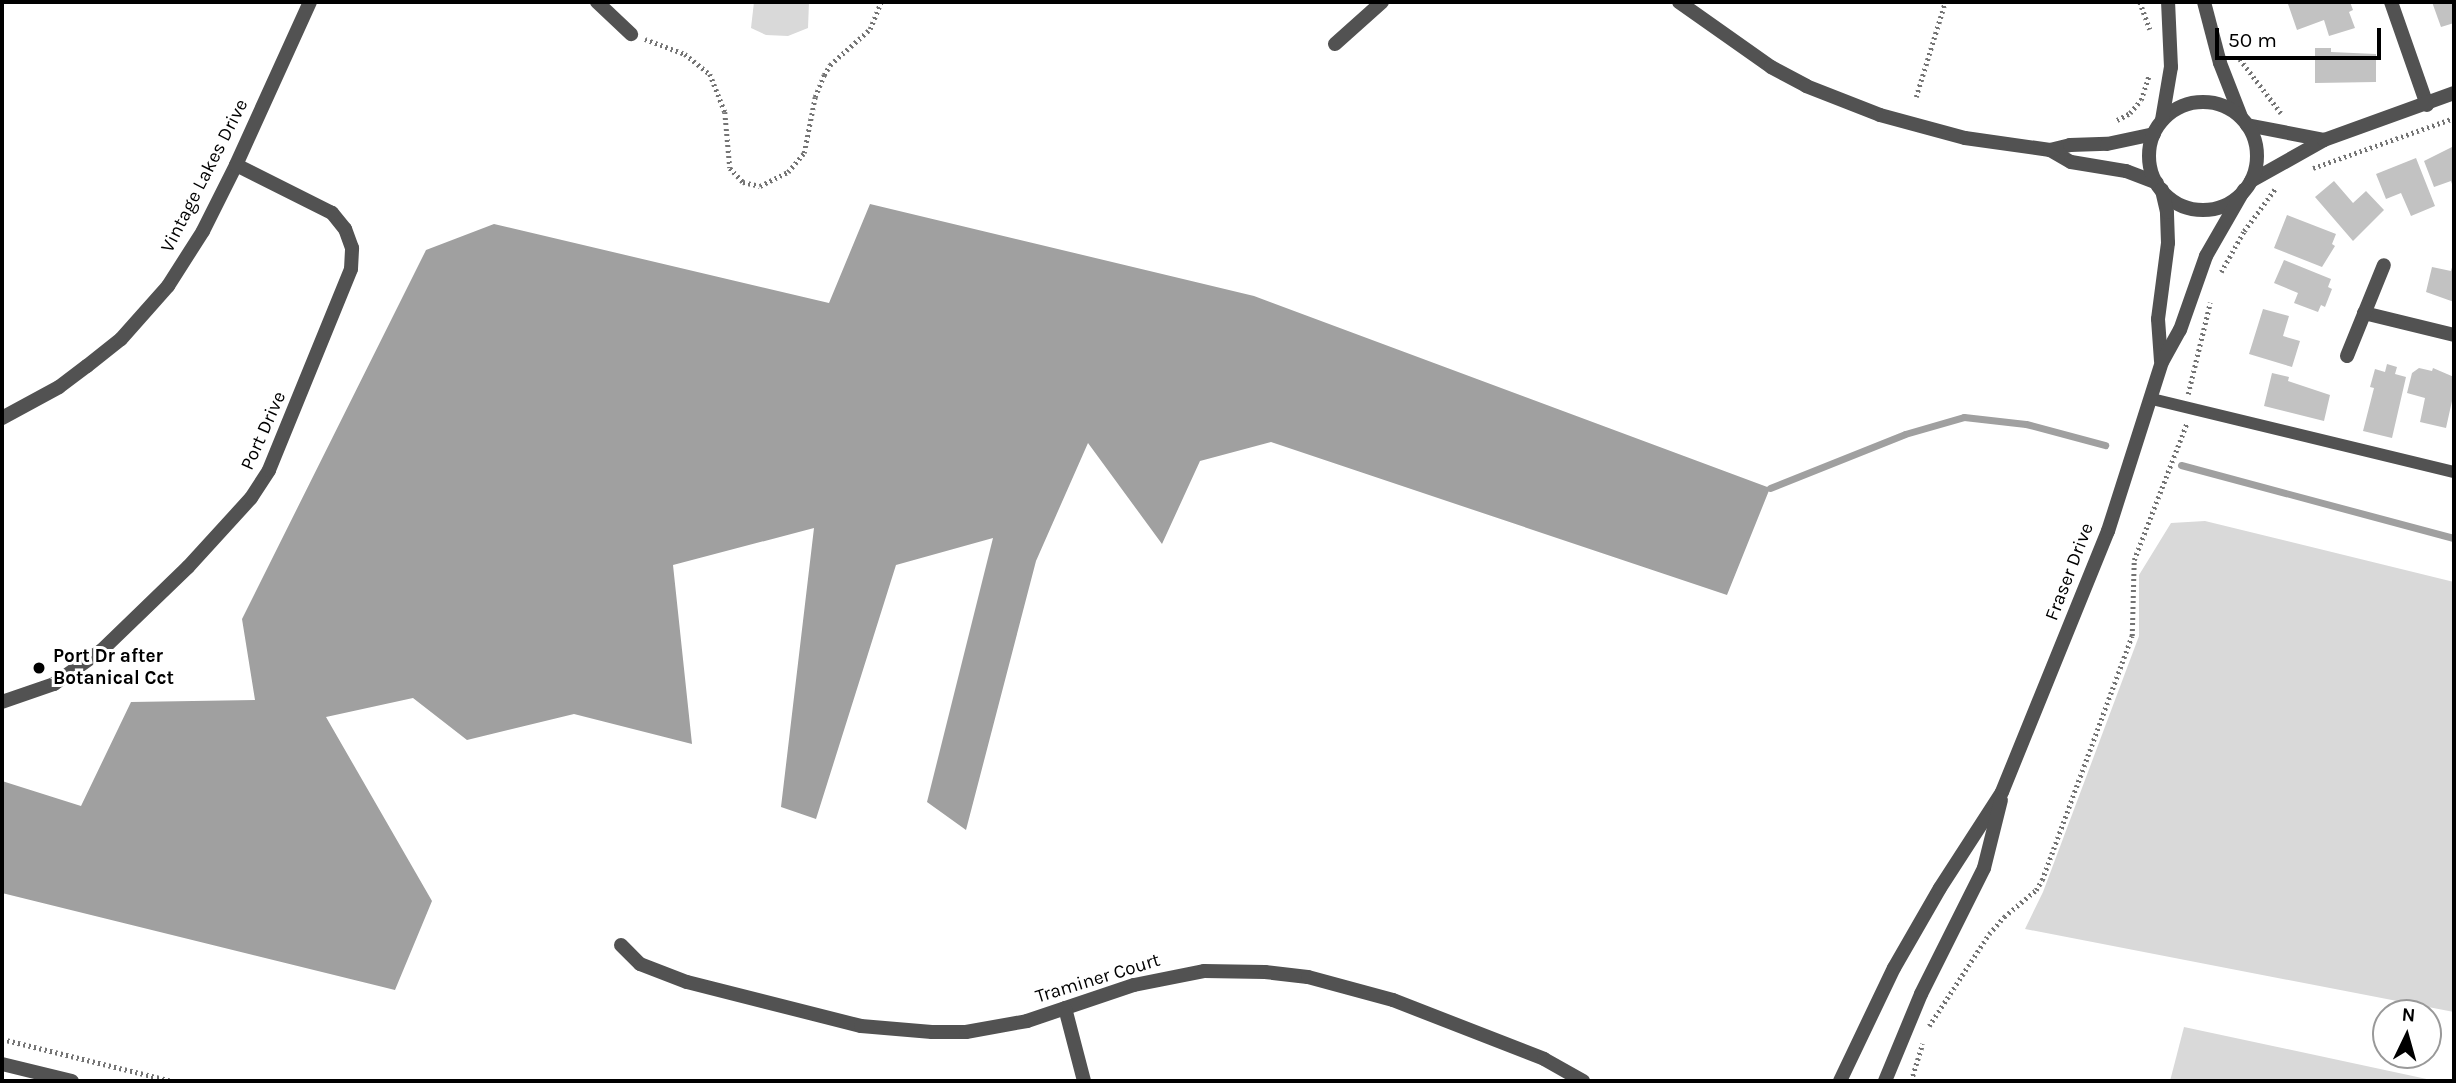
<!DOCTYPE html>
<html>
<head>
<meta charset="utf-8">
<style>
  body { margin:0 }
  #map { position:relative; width:2456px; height:1083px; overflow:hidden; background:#fff; font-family:Karla,sans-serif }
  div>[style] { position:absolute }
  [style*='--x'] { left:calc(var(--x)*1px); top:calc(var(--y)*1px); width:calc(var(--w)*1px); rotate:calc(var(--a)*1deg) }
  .green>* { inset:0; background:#d9d9d9 }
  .water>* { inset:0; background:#a0a0a0 }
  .stream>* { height:7px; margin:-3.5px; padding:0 3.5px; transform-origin:3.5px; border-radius:3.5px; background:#a0a0a0 }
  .building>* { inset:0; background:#c2c2c2 }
  .path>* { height:4.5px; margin-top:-2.25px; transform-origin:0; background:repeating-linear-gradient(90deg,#747474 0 2px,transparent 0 5.5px) }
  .service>* { height:12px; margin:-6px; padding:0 6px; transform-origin:6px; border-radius:6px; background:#525252 }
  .minor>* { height:14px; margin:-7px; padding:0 7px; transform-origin:7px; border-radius:7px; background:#525252 }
  .tertiary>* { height:14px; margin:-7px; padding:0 7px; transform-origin:7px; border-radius:7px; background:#525252 }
  .tertiary>.ring { margin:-7px; padding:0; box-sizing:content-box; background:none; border:14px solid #525252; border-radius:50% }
  .dots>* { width:19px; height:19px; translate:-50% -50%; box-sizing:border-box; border:4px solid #fff; border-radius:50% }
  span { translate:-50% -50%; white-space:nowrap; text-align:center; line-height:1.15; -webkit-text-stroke:6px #fff; paint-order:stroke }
  .street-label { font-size:19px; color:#000 }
  .poi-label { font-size:19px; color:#000; font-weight:700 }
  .left { translate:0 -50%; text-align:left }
  .frame { position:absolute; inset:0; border:4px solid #000; pointer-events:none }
  .north { position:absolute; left:2372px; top:999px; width:70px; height:70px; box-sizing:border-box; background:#fff; border:2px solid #999; border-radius:50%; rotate:5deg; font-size:19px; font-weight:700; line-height:28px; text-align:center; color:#000 }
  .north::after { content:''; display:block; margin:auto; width:24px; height:32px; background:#000; clip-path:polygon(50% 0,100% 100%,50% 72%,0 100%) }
  .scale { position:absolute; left:2215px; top:28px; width:166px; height:32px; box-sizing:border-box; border:4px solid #000; border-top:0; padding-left:9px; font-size:21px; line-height:24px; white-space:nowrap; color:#000; -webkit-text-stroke:5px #fff; paint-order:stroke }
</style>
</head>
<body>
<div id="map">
  <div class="green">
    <div style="clip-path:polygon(754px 2px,809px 2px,808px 28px,788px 36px,766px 35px,751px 28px)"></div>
    <div style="clip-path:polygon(2205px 521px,2454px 582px,2454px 1012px,2025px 929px,2043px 892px,2139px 636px,2139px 575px,2171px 523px)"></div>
    <div style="clip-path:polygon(2184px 1027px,2436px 1081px,2170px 1081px)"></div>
  </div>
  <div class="water">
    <div style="clip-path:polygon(870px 204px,1254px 296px,1770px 488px,1727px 595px,1271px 442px,1200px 461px,1162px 544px,1088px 443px,1036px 561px,966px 830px,927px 802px,993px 538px,896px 565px,816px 819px,781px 807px,814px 528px,673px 565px,692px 744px,574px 714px,467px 740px,413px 698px,326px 717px,432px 901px,395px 990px,2px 893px,2px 781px,81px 806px,131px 702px,255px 700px,242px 619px,426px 250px,494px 224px,829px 303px)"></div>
  </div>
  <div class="stream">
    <div style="--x:2181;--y:465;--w:283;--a:15"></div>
    <div style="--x:1770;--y:488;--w:145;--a:-21.8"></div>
    <div style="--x:1905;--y:434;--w:61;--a:-16.1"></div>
    <div style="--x:1964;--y:417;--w:62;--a:6.4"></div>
    <div style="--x:2026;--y:424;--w:82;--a:14.9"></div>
  </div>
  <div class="building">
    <div style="clip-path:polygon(2296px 2px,2350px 2px,2353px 10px,2349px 12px,2355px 28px,2329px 36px,2324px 20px,2297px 30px,2288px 4px)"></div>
    <div style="clip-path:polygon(2432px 2px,2454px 2px,2454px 23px,2441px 27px)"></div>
    <div style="clip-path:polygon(2315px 48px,2331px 48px,2331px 52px,2376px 54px,2376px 82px,2315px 83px)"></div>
    <div style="clip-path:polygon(2454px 146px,2454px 190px,2451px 181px,2434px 187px,2424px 161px)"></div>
    <div style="clip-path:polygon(2416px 158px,2435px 206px,2411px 216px,2401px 193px,2386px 199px,2376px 174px)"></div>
    <div style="clip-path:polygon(2334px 181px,2353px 203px,2366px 191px,2384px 210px,2353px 241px,2315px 197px)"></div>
    <div style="clip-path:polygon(2287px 215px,2336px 234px,2332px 244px,2335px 246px,2322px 267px,2274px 248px)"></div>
    <div style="clip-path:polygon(2284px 260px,2331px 279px,2328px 287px,2332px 289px,2325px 307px,2321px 305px,2318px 312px,2294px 303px,2298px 293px,2274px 283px)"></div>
    <div style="clip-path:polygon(2454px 260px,2454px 302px,2426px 292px,2432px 267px,2451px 271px)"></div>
    <div style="clip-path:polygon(2263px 309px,2289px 316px,2283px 336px,2300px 341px,2292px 367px,2249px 354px)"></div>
    <div style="clip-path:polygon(2387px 364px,2397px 367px,2395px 374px,2406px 377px,2392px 438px,2363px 431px,2374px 388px,2370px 387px,2375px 369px,2385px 372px)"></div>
    <div style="clip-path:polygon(2419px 368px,2432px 371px,2433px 368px,2454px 377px,2454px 392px,2446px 428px,2420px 422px,2425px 398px,2407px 393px,2412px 373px)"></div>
    <div style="clip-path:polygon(2272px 373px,2289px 377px,2288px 381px,2330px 395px,2324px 421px,2264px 406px)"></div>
  </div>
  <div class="path">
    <div style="--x:2140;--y:2;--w:29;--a:70"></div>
    <div style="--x:645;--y:39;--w:43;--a:20.6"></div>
    <div style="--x:685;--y:54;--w:32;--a:39"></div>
    <div style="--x:710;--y:74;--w:41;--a:68.5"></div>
    <div style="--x:725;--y:112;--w:56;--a:84.9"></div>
    <div style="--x:730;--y:168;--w:19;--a:47"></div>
    <div style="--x:743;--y:182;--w:17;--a:13"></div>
    <div style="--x:760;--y:186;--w:31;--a:-27"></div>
    <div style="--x:788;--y:172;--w:25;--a:-50"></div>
    <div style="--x:804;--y:153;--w:57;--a:-78.9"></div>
    <div style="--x:815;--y:97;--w:24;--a:-68"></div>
    <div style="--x:824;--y:75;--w:12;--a:-59"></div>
    <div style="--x:830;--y:65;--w:54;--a:-42"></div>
    <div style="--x:870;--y:29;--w:29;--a:-68"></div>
    <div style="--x:2240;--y:59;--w:68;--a:52.8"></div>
    <div style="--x:1916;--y:97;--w:99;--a:-73"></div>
    <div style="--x:2117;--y:120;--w:15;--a:-28"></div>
    <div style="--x:2130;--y:113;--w:17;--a:-50"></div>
    <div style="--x:2141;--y:100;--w:26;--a:-72"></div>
    <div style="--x:2313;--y:168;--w:150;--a:-19.5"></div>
    <div style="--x:2221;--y:272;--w:47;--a:-60.7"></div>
    <div style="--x:2244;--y:231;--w:52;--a:-53.6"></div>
    <div style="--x:2188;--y:394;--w:94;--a:-76.4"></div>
    <div style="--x:1929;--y:1026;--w:110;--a:-56.9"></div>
    <div style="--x:1989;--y:934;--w:23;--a:-49"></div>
    <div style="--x:2004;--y:917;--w:42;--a:-40.2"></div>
    <div style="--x:2036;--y:890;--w:12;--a:-59"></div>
    <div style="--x:2042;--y:880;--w:260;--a:-69.8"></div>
    <div style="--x:2132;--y:636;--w:76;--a:-88.5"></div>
    <div style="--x:2134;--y:560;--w:147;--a:-68.9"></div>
    <div style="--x:2;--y:1039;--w:175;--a:13.9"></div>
    <div style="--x:1911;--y:1081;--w:39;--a:-73"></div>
  </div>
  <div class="service">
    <div style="--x:2152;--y:399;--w:311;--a:13.6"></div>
  </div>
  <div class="minor">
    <div style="--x:597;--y:2;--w:47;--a:43.3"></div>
    <div style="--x:1679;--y:2;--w:113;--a:35.2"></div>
    <div style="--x:1771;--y:67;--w:40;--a:28"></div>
    <div style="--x:1806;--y:86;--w:79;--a:21.4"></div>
    <div style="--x:1880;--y:115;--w:88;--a:15.1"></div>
    <div style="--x:1965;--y:138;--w:86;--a:8"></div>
    <div style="--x:2050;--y:150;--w:24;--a:30"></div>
    <div style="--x:2071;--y:162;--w:56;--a:9.3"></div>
    <div style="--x:2126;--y:171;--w:33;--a:21"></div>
    <div style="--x:2391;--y:2;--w:109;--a:70.7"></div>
    <div style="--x:1335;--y:44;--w:63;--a:-41.8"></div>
    <div style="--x:2247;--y:125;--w:78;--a:11"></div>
    <div style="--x:2050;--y:150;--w:21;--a:-14"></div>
    <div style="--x:2070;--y:145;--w:37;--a:-2"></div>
    <div style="--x:2107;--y:144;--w:48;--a:-12"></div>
    <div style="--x:2251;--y:181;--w:84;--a:-29.3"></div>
    <div style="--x:2324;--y:140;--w:138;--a:-19.9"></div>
    <div style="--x:2364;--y:313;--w:93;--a:13.7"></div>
    <div style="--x:2347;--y:356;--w:98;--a:-67.9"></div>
    <div style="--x:2;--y:418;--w:65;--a:-28.5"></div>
    <div style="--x:59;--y:387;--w:35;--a:-37"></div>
    <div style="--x:87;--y:366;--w:43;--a:-38.5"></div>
    <div style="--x:121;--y:339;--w:71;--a:-48.4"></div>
    <div style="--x:168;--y:286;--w:65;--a:-57.5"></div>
    <div style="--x:203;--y:231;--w:74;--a:-63.4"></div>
    <div style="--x:236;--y:165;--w:179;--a:-65.6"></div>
    <div style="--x:2;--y:702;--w:55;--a:-19.1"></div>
    <div style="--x:54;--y:684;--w:59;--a:-35.3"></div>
    <div style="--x:102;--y:650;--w:120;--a:-44"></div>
    <div style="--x:188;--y:567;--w:93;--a:-47.6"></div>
    <div style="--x:251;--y:498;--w:33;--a:-57"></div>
    <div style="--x:269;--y:470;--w:217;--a:-67.8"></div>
    <div style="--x:351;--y:269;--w:21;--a:-87"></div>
    <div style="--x:352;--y:248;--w:20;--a:-110"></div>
    <div style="--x:345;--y:229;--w:21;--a:-129"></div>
    <div style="--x:332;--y:213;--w:107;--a:-153.4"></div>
    <div style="--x:621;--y:945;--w:27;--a:45"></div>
    <div style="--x:640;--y:964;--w:50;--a:21"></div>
    <div style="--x:687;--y:982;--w:179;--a:14.2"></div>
    <div style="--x:861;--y:1026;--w:71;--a:4.8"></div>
    <div style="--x:932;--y:1032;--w:34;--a:0"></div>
    <div style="--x:966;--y:1032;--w:62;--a:-10.2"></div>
    <div style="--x:1027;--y:1021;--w:113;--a:-18.6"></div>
    <div style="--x:1134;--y:985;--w:71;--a:-11.3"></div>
    <div style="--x:1204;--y:971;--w:61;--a:0.9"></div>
    <div style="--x:1265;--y:972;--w:43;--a:6.6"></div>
    <div style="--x:1308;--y:977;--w:88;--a:15.1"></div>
    <div style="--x:1393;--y:1000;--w:162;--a:21.3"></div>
    <div style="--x:1544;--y:1059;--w:45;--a:29.4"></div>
    <div style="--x:1065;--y:1008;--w:75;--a:75.4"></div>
    <div style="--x:2;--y:1064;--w:72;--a:13.7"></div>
  </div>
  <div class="tertiary">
    <div style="--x:2204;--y:2;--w:63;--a:75.3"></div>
    <div style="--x:2220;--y:63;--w:58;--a:68.7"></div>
    <div class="ring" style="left:2149px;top:102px;width:94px;height:94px"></div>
    <div style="--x:2162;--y:120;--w:54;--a:-80.4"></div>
    <div style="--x:2171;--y:67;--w:65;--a:-92.6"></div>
    <div style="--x:2161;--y:361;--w:42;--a:-94.1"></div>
    <div style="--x:2158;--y:319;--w:77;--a:-82.5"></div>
    <div style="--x:2168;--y:243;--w:31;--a:-92"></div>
    <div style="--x:2167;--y:212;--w:23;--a:-103"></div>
    <div style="--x:1840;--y:1081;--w:125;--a:-64.5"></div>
    <div style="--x:1894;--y:968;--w:92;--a:-60.1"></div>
    <div style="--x:1940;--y:888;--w:114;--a:-57.1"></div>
    <div style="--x:2002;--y:792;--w:282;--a:-67.9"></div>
    <div style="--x:2108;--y:531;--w:177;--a:-72.3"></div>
    <div style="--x:2162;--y:362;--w:37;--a:-61"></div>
    <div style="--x:2180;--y:330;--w:78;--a:-70.6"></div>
    <div style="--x:2206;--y:256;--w:76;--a:-60.1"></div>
    <div style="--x:1885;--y:1081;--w:94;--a:-67.5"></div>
    <div style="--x:1921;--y:994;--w:141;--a:-63.4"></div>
    <div style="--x:1984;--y:868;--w:70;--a:-76"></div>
  </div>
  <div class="dots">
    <div style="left:39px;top:668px;background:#000"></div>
  </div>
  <div class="street-label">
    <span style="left:205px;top:176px;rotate:-63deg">Vintage Lakes Drive</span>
    <span style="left:264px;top:431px;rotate:-66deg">Port Drive</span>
    <span style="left:2070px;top:572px;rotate:-69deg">Fraser Drive</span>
    <span style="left:1098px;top:979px;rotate:-17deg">Traminer Court</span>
  </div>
  <div class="poi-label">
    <span class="left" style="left:53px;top:668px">Port Dr after<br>Botanical Cct</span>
  </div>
  <div class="frame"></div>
  <div class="north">N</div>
  <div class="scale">50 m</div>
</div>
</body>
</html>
